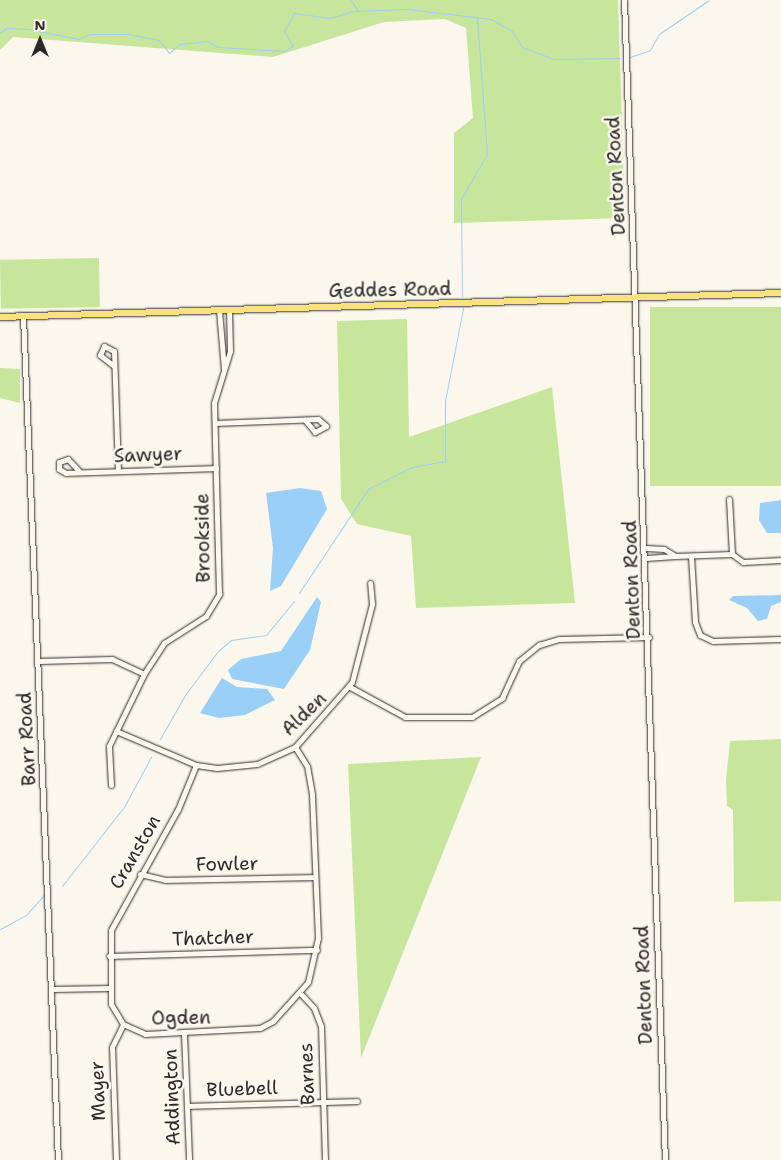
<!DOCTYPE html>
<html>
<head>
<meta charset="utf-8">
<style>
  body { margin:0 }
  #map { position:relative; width:781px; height:1160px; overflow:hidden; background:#fbf7ec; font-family:"Shantell Sans",sans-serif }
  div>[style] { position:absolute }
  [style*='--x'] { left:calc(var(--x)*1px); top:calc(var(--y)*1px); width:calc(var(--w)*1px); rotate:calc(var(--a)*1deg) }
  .green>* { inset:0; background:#c8e59c; transform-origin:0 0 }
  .water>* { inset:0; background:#9acff8 }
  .stream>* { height:1px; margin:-0.5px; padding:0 0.5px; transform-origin:0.5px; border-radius:0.5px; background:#9acff8 }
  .roads { filter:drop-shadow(0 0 1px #2b2b2b) drop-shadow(0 0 1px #2b2b2b) }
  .minor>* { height:5px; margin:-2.5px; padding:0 2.5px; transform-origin:2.5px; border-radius:2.5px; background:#fbf7ec }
  .major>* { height:6px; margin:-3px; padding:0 3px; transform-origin:3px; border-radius:3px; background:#fae180 }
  span { translate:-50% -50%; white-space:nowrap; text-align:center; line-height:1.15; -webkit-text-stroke:5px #fbf7ec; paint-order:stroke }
  .street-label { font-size:19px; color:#2b2b2b }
  .north { position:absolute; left:15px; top:15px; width:50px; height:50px; -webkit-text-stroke:4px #fbf7ec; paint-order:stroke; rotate:0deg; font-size:14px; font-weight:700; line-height:20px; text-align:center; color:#2b2b2b }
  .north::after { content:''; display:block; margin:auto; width:18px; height:22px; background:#2b2b2b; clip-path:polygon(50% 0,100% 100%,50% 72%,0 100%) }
</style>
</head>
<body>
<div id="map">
  <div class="green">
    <div style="clip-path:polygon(0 0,618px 0,625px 218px,454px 223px,454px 133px,473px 118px,466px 28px,445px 19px,384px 22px,273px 57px,13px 37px,0 50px)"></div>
    <div style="left:99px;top:258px;width:49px;height:99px;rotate:89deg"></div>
    <div style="left:781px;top:307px;width:179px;height:131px;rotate:90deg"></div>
    <div style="clip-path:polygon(407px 319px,409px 437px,552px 387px,575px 603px,416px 608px,411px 536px,357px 524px,341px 499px,337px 321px)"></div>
    <div style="clip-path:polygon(0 368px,20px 369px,20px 403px,0 398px)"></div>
    <div style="clip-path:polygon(781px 739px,781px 901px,734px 902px,733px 810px,727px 806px,726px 780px,730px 741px)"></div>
    <div style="clip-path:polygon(481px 757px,361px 1058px,348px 764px)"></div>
  </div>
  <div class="water">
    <div style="clip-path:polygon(300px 488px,321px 491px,327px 509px,281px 586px,270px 591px,273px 548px,266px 493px)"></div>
    <div style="clip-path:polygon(781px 500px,781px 533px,767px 533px,759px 520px,760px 503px)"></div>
    <div style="clip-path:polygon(781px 595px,781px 602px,771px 606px,767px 619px,758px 621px,747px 608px,729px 600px,733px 596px)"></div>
    <div style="clip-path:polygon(317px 597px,321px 602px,310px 650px,284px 689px,232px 679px,228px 670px,241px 659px,281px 651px)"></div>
    <div style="clip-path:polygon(222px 678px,237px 687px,267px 689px,275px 700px,245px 715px,219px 718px,200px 713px)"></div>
  </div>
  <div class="stream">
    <div style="--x:351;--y:0;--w:13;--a:58"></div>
    <div style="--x:0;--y:32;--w:8;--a:-30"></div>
    <div style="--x:7;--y:28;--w:21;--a:3"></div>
    <div style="--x:28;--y:29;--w:52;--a:11.1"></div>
    <div style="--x:79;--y:39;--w:12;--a:-24"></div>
    <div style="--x:90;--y:34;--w:38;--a:0"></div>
    <div style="--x:128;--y:34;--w:32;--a:11"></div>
    <div style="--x:159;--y:40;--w:16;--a:52"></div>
    <div style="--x:169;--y:53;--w:14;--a:-39"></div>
    <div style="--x:180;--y:44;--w:27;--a:-6"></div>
    <div style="--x:207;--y:41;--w:13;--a:29"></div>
    <div style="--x:218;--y:47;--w:66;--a:3.5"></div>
    <div style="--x:284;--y:51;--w:10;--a:-29"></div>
    <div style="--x:293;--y:46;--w:17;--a:-121"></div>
    <div style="--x:284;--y:31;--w:21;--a:-61"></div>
    <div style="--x:294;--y:13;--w:36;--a:8"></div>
    <div style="--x:330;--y:18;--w:24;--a:-17"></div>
    <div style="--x:353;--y:11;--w:54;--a:-2.1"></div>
    <div style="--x:407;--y:9;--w:85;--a:6.8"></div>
    <div style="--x:491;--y:19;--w:24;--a:30"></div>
    <div style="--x:512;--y:31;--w:19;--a:58"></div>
    <div style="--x:522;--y:47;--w:33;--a:21"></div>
    <div style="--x:553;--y:59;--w:67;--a:-0.9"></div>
    <div style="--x:630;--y:57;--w:21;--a:-19"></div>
    <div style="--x:650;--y:50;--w:18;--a:-61"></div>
    <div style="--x:659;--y:34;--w:60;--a:-34.2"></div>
    <div style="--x:462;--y:296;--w:97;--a:-90.6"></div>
    <div style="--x:461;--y:199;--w:52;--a:-60"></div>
    <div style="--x:487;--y:154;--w:137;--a:-94.2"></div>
    <div style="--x:299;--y:593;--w:125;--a:-56.4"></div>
    <div style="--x:368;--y:489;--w:49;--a:-26.6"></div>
    <div style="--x:412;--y:467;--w:34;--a:-10"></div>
    <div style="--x:445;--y:461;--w:60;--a:-90"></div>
    <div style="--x:445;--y:401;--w:95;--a:-79"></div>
    <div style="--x:160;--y:739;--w:51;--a:-60.4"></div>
    <div style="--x:185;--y:695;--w:55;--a:-53.1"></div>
    <div style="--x:218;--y:651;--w:17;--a:-40"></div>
    <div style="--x:231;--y:640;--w:35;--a:-8"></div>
    <div style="--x:266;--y:635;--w:44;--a:-50.5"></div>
    <div style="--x:62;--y:886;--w:100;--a:-51.9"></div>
    <div style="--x:124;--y:807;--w:57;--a:-61.6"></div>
    <div style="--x:0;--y:929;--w:30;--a:-28"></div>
    <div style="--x:26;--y:915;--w:27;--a:-48"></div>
  </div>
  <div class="roads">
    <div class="minor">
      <div style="--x:624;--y:0;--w:1161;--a:87.98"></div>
      <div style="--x:219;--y:310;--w:60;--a:85.2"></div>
      <div style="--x:23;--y:316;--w:845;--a:87.63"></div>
      <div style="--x:114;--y:366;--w:18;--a:-142"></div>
      <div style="--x:100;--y:355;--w:10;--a:-66"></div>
      <div style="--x:104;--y:346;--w:11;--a:27"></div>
      <div style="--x:114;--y:351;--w:120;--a:88.1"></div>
      <div style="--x:215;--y:423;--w:103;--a:-2.2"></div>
      <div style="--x:318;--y:419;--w:11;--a:41"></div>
      <div style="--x:326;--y:426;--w:13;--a:151"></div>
      <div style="--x:315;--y:432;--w:16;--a:-130"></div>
      <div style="--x:80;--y:472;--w:18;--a:-133"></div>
      <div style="--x:68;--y:459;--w:9;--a:162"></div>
      <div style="--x:59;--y:462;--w:7;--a:90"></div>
      <div style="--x:59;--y:469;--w:8;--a:30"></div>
      <div style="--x:66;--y:473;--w:150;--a:-1.9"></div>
      <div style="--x:729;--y:499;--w:55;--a:86.9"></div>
      <div style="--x:732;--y:554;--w:14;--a:36"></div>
      <div style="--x:743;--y:562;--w:38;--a:-3"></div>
      <div style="--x:646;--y:548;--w:18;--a:3"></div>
      <div style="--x:664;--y:549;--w:13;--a:32"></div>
      <div style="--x:675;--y:556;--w:29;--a:176"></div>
      <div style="--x:675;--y:556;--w:57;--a:-2"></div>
      <div style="--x:691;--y:556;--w:66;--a:86.5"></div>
      <div style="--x:695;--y:622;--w:14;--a:69"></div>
      <div style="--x:700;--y:635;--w:14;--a:25"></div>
      <div style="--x:713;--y:641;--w:68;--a:-1.7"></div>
      <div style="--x:39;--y:661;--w:73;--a:-1.6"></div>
      <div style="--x:112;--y:659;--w:35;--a:25"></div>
      <div style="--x:350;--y:687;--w:63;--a:28.6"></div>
      <div style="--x:405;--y:717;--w:67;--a:0"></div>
      <div style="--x:472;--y:717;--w:36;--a:-32"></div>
      <div style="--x:502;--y:698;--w:41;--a:-65.3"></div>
      <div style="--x:519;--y:661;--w:26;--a:-39"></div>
      <div style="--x:539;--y:645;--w:21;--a:-17"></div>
      <div style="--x:559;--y:639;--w:90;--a:-1.3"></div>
      <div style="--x:116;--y:731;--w:87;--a:23"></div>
      <div style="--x:196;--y:765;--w:21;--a:8"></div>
      <div style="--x:217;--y:768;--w:40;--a:-5.7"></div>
      <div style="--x:257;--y:764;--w:42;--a:-24.1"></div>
      <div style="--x:295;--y:747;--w:86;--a:-48.8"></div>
      <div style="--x:352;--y:682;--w:81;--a:-75.6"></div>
      <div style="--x:372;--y:604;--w:21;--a:-95"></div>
      <div style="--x:196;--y:765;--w:48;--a:112.2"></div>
      <div style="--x:178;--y:809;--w:138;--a:119"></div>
      <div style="--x:111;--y:930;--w:74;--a:90"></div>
      <div style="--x:111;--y:1004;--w:23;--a:59"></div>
      <div style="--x:123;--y:1024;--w:24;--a:24"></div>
      <div style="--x:145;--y:1034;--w:115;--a:-3"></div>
      <div style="--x:260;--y:1028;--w:15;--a:-28"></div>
      <div style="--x:273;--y:1021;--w:52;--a:-48.1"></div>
      <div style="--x:308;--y:982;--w:45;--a:-77.2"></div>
      <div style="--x:318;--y:938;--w:144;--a:-92.4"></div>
      <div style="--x:312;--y:794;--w:28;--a:-100"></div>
      <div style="--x:307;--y:766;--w:22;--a:-122"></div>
      <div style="--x:111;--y:785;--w:39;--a:-93"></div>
      <div style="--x:109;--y:746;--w:80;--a:-64.1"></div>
      <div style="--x:144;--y:674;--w:37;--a:-57"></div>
      <div style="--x:164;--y:643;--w:50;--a:-32.7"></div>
      <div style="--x:206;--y:616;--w:26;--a:-59"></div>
      <div style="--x:219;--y:594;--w:191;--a:-91.5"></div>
      <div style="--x:214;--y:403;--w:54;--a:-72.9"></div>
      <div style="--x:230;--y:351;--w:42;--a:-91.4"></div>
      <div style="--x:140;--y:874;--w:26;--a:13"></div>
      <div style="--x:165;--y:880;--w:150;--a:-1.1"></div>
      <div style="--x:109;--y:956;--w:208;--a:-1.7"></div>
      <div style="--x:52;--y:989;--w:58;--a:-1"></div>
      <div style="--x:301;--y:994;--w:19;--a:47"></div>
      <div style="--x:314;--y:1008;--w:19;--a:69"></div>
      <div style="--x:321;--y:1026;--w:134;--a:88.3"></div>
      <div style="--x:184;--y:1033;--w:127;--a:87.7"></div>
      <div style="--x:187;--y:1106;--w:170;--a:-1.7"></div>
      <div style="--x:116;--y:1160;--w:113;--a:-92"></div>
      <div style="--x:112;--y:1047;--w:25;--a:-64"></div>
    </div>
    <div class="major">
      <div style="--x:0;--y:317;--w:781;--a:-1.76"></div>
    </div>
  </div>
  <div class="street-label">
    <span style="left:616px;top:176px;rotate:-93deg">Denton Road</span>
    <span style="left:390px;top:290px;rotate:-1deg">Geddes Road</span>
    <span style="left:148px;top:455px;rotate:-2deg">Sawyer</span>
    <span style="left:203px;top:538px;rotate:-91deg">Brookside</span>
    <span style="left:632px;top:580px;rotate:-92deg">Denton Road</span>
    <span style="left:304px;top:714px;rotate:-44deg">Alden</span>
    <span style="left:27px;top:739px;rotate:-93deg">Barr Road</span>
    <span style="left:135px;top:852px;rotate:-60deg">Cranston</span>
    <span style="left:227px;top:864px;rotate:-1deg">Fowler</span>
    <span style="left:213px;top:938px;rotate:-2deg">Thatcher</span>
    <span style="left:644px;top:985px;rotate:-92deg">Denton Road</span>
    <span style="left:181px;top:1018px;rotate:-1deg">Ogden</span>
    <span style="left:307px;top:1074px;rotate:-92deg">Barnes</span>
    <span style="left:242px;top:1089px;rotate:-2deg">Bluebell</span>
    <span style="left:98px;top:1091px;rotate:-92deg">Mayer</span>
    <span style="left:172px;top:1097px;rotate:-92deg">Addington</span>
  </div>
  <div class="north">N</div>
</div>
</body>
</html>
